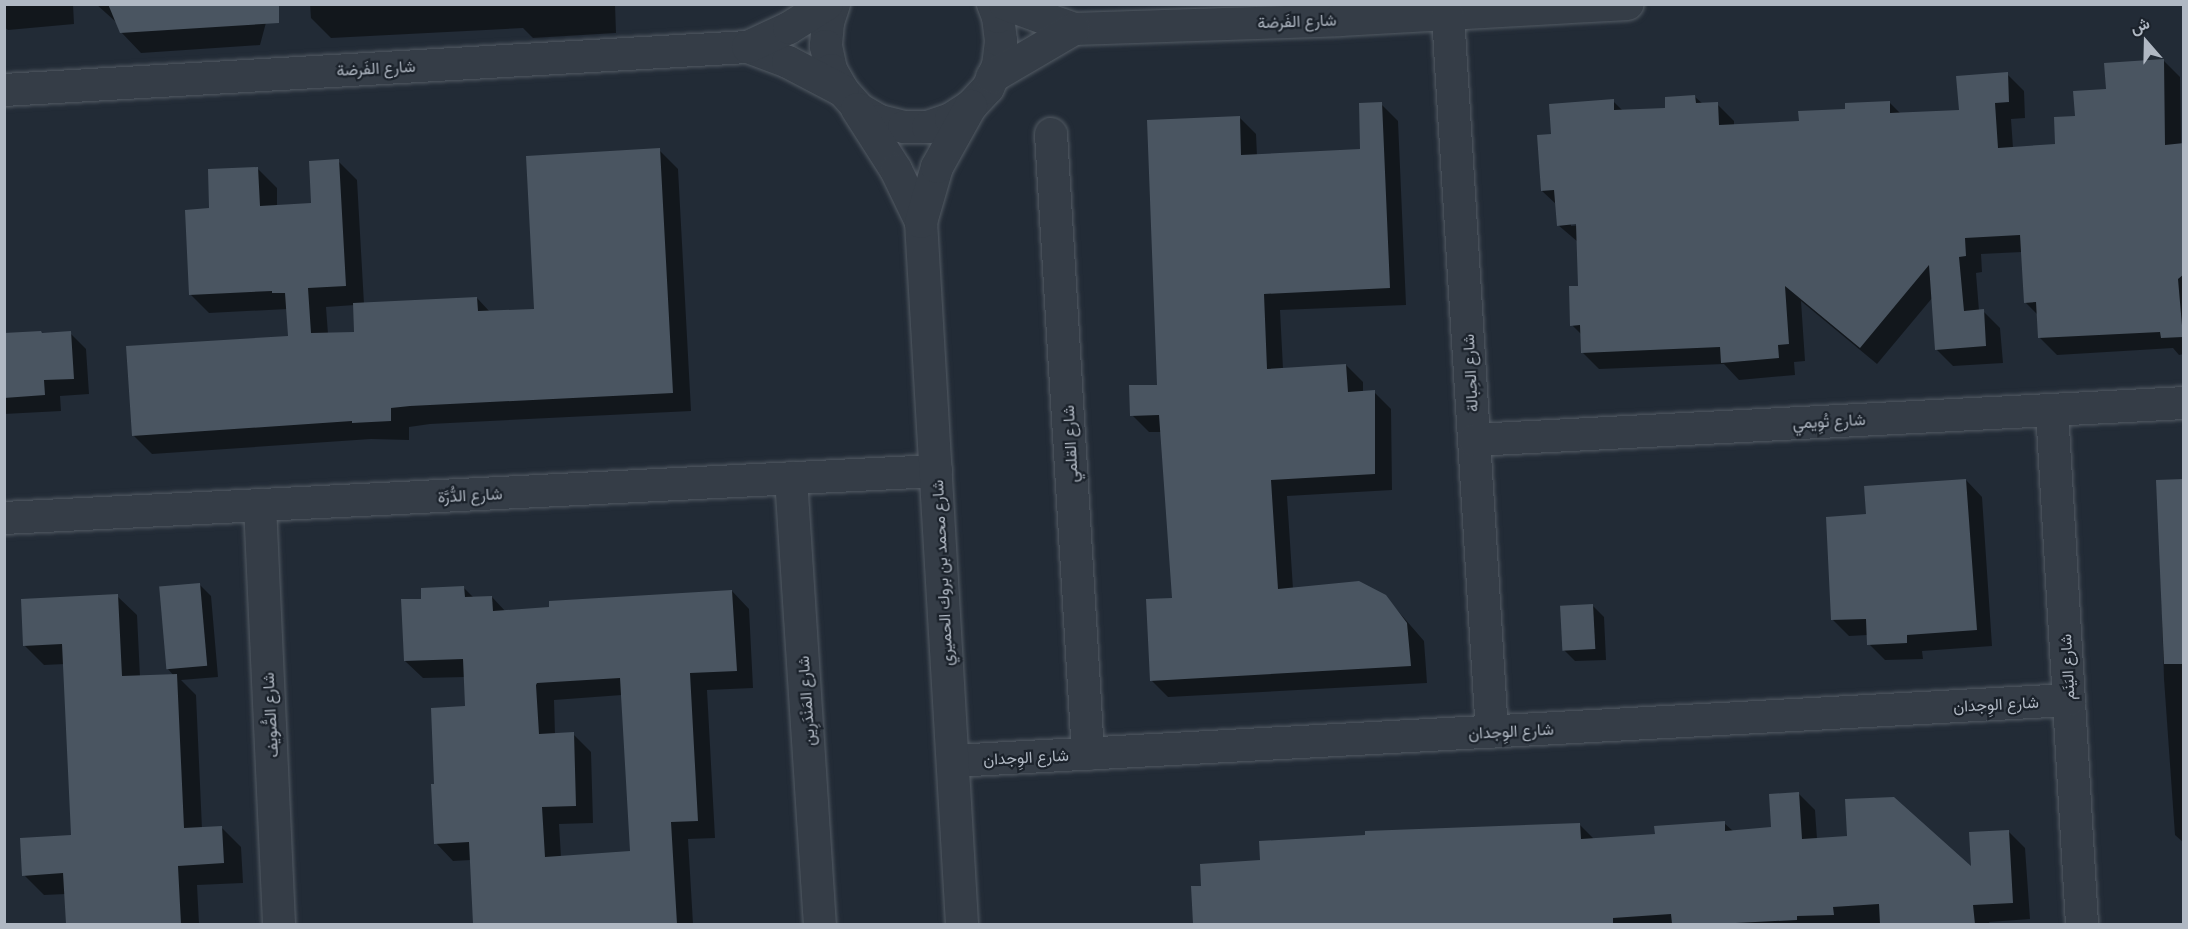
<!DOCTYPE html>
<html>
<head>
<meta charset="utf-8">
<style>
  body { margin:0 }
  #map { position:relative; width:2188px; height:929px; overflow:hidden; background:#222b36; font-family:"Open Sans",Vazirmatn,sans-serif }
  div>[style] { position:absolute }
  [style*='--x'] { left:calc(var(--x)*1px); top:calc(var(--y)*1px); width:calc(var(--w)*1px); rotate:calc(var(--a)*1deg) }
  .shadow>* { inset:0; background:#0007 }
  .building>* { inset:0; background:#4a5561; transform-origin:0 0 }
  .roads { filter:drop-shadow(0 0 2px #535b64) drop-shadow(0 0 2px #535b64) }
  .minor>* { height:32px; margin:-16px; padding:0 16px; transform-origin:16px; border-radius:16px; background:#353d47 }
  span { translate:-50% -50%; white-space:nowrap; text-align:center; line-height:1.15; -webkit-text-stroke:4.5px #1b222b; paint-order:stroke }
  .street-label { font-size:16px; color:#b0b8c3 }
  .frame { position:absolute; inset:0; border:6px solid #b0b8c3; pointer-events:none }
  .north { position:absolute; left:2116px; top:12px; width:60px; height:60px; -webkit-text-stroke:4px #1b222b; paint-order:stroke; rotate:340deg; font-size:16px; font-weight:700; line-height:24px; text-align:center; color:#b0b8c3 }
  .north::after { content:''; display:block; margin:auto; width:21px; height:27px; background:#b0b8c3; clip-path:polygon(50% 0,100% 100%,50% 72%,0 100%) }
</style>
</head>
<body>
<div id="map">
  <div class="shadow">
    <div style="clip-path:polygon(4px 4px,73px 4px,74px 24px,8px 30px,4px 27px)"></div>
    <div style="clip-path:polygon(96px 4px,271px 4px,260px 45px,141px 53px,121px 32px,116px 22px)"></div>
    <div style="clip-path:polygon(310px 4px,615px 4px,616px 33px,533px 38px,523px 28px,331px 38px,311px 18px)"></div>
    <div style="clip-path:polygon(evenodd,2163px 60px,2180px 77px,2181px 145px,2184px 145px,2184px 354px,2179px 355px,2173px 348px,2057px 355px,2040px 338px,2039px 316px,2025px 302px,2022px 252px,1981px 254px,1982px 272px,1976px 273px,1979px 311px,1983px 311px,2000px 328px,2003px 363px,1953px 366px,1936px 349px,1933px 297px,1877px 364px,1801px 301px,1805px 361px,1794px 362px,1795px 375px,1739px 380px,1724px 364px,1599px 369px,1582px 352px,1582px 335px,1572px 325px,1579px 287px,1578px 242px,1558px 225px,1557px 205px,1542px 191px,1553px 136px,1613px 101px,1623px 111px,1666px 109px,1695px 97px,1703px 104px,1717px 104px,1734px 121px,1734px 126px,1800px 123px,1889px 102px,1901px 114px,1960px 111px,2007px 74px,2024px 91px,2025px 118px,2011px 119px,2013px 148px,2057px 146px,2076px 118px,2107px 91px,2163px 60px,1583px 222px,1583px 225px,1571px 226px,1571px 223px,1583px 222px)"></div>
    <div style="clip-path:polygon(1381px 104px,1398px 121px,1406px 305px,1280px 310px,1283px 369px,1346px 365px,1363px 382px,1363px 392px,1374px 392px,1391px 409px,1392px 490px,1287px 496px,1293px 589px,1385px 596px,1424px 641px,1427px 683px,1168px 697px,1151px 680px,1174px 599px,1161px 432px,1149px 432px,1132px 415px,1158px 386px,1239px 117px,1256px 134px,1257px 156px,1362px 151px)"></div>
    <div style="clip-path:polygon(evenodd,659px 150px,678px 169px,691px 411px,430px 424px,409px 427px,409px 440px,371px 439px,152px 454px,133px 435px,289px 338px,288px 309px,209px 313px,190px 294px,211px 210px,258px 169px,277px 188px,277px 207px,312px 204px,338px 161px,357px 180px,364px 304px,477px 298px,490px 312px,536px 310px,659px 150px,355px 305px,356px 333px,328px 334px,326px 307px,355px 305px)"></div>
    <div style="clip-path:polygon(70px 333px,86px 349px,89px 394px,60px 396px,61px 411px,4px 414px,4px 336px)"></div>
    <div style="clip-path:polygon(1966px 480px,1982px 497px,1992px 646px,1922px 651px,1923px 659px,1885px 660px,1869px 644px,1868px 635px,1849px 636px,1833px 620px,1868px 516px)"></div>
    <div style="clip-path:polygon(2184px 480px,2184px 843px,2175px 835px,2164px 679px,2158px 482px)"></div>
    <div style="clip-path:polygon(199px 584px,211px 596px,218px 677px,181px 680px,196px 695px,202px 829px,221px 827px,241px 847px,243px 883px,197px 885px,199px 924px,68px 924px,66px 894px,44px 895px,24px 875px,72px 837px,65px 664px,44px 665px,24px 645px,117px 596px,137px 615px,140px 677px,174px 676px,168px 669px)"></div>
    <div style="clip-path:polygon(evenodd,464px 588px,474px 598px,492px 597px,506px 612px,732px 591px,749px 609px,753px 688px,707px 690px,715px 838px,688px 839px,693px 924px,474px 924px,471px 860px,453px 861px,436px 843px,436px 785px,466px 708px,465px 677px,423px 678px,405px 661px,423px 600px,464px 588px,622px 695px,632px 852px,561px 857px,559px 824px,593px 823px,591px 752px,573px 734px,555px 735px,554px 700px,622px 695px)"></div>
    <div style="clip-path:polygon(1592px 605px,1604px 617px,1606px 660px,1575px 661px,1564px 650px)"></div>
    <div style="clip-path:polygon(1798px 793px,1815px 810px,1817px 839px,1972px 870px,2008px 831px,2025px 848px,2030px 919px,1989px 922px,1990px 924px,1195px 924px,1192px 888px,1203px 887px,1262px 861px,1580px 825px,1594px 839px,1656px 835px,1724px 823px,1733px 831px,1773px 829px)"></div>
  </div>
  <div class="building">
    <div style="clip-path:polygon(108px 4px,279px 4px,279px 23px,120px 33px)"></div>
    <div style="clip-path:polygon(2164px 59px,2165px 145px,2184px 143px,2184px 274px,2178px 279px,2183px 337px,2161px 338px,2160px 332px,2038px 338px,2036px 302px,2024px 303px,2020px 235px,1965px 238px,1966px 256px,1959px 257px,1964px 311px,1984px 309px,1986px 346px,1935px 350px,1929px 265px,1860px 348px,1785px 286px,1789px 344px,1778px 345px,1779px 358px,1721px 363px,1720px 347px,1581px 353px,1580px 325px,1570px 326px,1569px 286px,1578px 286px,1576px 224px,1557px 226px,1554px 190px,1541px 191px,1537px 135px,1551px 134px,1549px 104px,1614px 99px,1614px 110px,1665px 108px,1665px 97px,1695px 95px,1696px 103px,1718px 102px,1719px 125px,1799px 121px,1798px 111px,1845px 109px,1845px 103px,1890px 101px,1890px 113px,1959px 110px,1956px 76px,2008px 72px,2009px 102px,1995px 103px,1998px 148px,2055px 144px,2054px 117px,2075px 116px,2073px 91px,2106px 89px,2104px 63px)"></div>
    <div style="clip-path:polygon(1382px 102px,1390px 288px,1264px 294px,1267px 369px,1346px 364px,1348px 392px,1375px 390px,1375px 474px,1271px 480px,1278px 589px,1359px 581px,1386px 595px,1407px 623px,1411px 666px,1150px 681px,1146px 599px,1172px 598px,1159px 415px,1130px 416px,1129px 385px,1157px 385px,1147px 120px,1240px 116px,1241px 155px,1360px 149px,1359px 103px)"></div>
    <div style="clip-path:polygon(660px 148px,673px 393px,410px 406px,391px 408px,391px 421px,352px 423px,352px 421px,132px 436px,126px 346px,288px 336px,285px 293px,272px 293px,272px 291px,189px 295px,185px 210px,209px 208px,208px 169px,258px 167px,260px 206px,311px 203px,309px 161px,339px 159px,346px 286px,308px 288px,311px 333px,354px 332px,353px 303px,477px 297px,478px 311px,534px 309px,526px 156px)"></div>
    <div style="clip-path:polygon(41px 331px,42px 333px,71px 331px,74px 379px,44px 380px,45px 395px,4px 398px,4px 333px)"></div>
    <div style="clip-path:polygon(1966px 479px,1977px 630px,1907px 635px,1907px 643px,1867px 645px,1866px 619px,1831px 620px,1826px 517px,1866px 514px,1864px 486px)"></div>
    <div style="clip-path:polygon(2184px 479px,2184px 664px,2164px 664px,2156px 480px)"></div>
    <div style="left:200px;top:583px;width:83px;height:41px;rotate:85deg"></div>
    <div style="clip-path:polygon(evenodd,464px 586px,465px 597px,492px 596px,493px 611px,549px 607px,549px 601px,732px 590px,737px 671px,690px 673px,698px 821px,671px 822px,677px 924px,473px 924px,469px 842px,434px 844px,431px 784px,434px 784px,431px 708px,465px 706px,463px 659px,404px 661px,401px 599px,421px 599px,421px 588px,464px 586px,620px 678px,630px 851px,545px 857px,542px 807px,576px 806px,574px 732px,539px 734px,536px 685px,537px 683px,620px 678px)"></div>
    <div style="clip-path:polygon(118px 594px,122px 676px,177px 674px,184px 828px,222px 826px,224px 863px,178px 866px,181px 924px,66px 924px,63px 873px,22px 876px,20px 838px,71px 835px,62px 644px,23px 646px,21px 599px)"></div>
    <div style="left:1593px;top:604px;width:45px;height:33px;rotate:87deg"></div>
    <div style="clip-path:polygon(1799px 792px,1802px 839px,1847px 836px,1845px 799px,1894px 797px,1971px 866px,1969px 832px,2009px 830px,2013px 903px,1973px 905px,1975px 924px,1880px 924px,1879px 904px,1833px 907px,1834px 915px,1797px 916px,1797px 920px,1716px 924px,1672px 924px,1671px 914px,1613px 918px,1613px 924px,1193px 924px,1191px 886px,1201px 886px,1200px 864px,1260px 860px,1259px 841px,1365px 835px,1365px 831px,1580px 823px,1581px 839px,1655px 834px,1654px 826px,1725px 821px,1725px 831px,1771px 827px,1769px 794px)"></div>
  </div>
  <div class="roads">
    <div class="minor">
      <div style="--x:834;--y:4;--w:19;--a:108"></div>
      <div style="--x:828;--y:22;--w:24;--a:95"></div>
      <div style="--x:826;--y:46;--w:25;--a:78"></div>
      <div style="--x:831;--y:70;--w:24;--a:60"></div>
      <div style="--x:843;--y:91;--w:24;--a:48"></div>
      <div style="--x:859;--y:109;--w:24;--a:30"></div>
      <div style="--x:880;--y:121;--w:25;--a:14"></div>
      <div style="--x:904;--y:127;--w:24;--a:0"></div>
      <div style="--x:928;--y:127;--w:24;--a:-19"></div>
      <div style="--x:951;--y:119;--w:24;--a:-33"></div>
      <div style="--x:971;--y:106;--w:25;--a:-47"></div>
      <div style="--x:988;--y:88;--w:24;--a:-66"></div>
      <div style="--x:998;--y:66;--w:25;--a:-83"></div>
      <div style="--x:1001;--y:41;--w:24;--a:-97"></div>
      <div style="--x:998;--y:17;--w:14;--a:-111"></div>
      <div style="--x:1005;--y:4;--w:73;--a:19.9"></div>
      <div style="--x:1074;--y:29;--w:266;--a:-1.9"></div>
      <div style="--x:1340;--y:20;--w:288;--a:-3.2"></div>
      <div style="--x:1448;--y:15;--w:718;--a:86.49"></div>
      <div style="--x:748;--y:47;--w:43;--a:20.6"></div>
      <div style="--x:788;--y:62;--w:62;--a:27.8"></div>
      <div style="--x:992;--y:77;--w:95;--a:-30.3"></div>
      <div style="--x:4;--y:90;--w:745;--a:-3.31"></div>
      <div style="--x:748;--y:47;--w:45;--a:-24.9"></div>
      <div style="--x:789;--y:28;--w:45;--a:-32.3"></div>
      <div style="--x:857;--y:109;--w:72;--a:57.4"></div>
      <div style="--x:896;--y:170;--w:58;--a:64.3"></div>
      <div style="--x:1051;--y:134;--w:621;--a:86.58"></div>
      <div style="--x:2052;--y:410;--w:515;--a:86.66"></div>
      <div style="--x:1474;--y:440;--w:711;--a:-2.98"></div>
      <div style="--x:791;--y:478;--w:447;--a:86.3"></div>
      <div style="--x:260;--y:505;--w:419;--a:87.4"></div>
      <div style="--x:4;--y:518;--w:933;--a:-2.89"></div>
      <div style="--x:953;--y:761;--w:1118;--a:-3.13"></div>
      <div style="--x:962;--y:924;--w:703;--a:-93.34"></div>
      <div style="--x:921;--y:222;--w:57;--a:-73.8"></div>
      <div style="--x:937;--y:167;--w:70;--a:-60.9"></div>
    </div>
  </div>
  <div class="street-label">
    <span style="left:1297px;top:21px;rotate:-2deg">شارع الفَرضة</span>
    <span style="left:376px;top:68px;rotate:-3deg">شارع الفَرضة</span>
    <span style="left:1470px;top:373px;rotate:-93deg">شارع الحِبالة</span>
    <span style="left:1829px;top:421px;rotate:-3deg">شارع تُوِيمي</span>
    <span style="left:1070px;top:444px;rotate:-93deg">شارع القلمي</span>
    <span style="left:470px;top:495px;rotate:-3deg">شارع الدُّرَّة</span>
    <span style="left:942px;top:573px;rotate:-93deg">شارع محمد بن بروك الحميري</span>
    <span style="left:2067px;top:667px;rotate:-93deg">شارع اليَنَم</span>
    <span style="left:806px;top:701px;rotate:-94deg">شارع المَنْدَرِين</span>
    <span style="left:1996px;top:704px;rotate:-3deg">شارع الوِجدان</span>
    <span style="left:270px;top:715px;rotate:-93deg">شارع الصُّويف</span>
    <span style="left:1511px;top:731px;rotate:-3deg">شارع الوِجدان</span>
    <span style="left:1026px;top:757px;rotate:-3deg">شارع الوِجدان</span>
  </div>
  <div class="frame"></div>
  <div class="north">ش</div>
</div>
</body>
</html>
